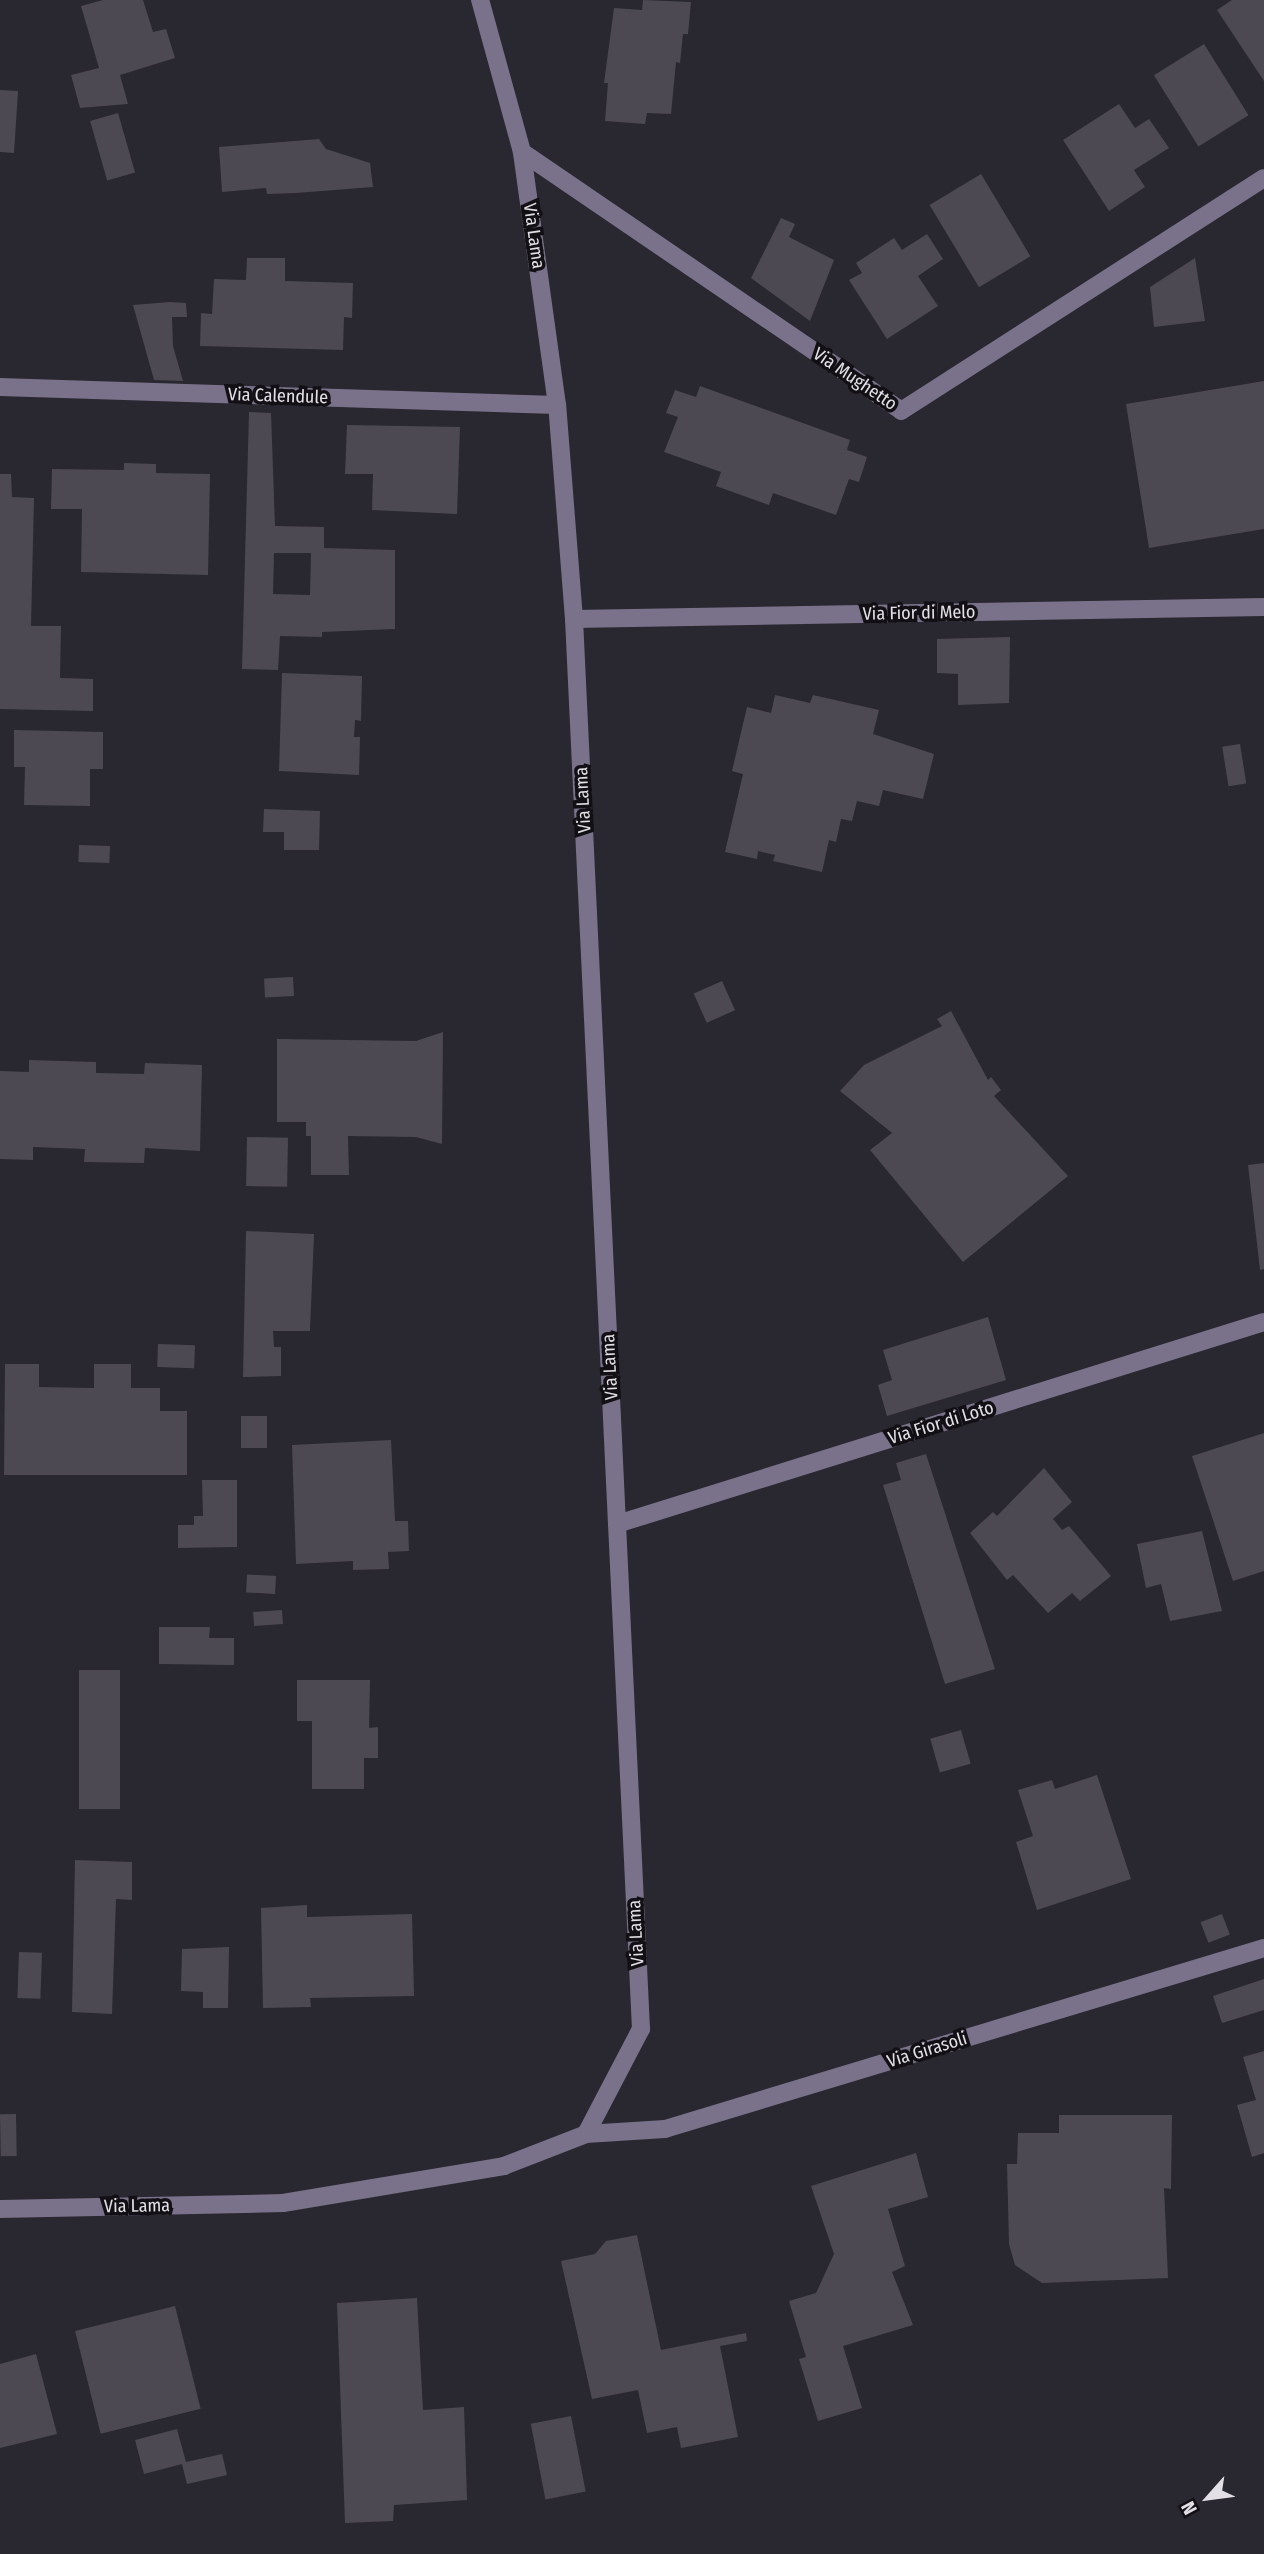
<!DOCTYPE html>
<html>
<head>
<meta charset="utf-8">
<style>
  body { margin:0 }
  #map { position:relative; width:1264px; height:2554px; overflow:hidden; background:#29272f; font-family:"Fira Sans Condensed",sans-serif }
  div>[style] { position:absolute }
  [style*='--x'] { left:calc(var(--x)*1px); top:calc(var(--y)*1px); width:calc(var(--w)*1px); rotate:calc(var(--a)*1deg) }
  .building>* { inset:0; background:#4c4952; transform-origin:0 0 }
  .minor>* { height:18px; margin:-9px; padding:0 9px; transform-origin:9px; border-radius:9px; background:#7a728a }
  span { translate:-50% -50%; white-space:nowrap; text-align:center; line-height:1.15; -webkit-text-stroke:7px #121014; paint-order:stroke }
  .street-label { font-size:18px; color:#e2e0e6 }
  .north { position:absolute; left:1173px; top:2463px; width:70px; height:70px; -webkit-text-stroke:5px #121014; paint-order:stroke; rotate:242deg; font-size:19px; font-weight:700; line-height:28px; text-align:center; color:#e2e0e6 }
  .north::after { content:''; display:block; margin:auto; width:24px; height:32px; background:#e2e0e6; clip-path:polygon(50% 0,100% 100%,50% 72%,0 100%) }
</style>
</head>
<body>
<div id="map">
  <div class="building">
    <div style="clip-path:polygon(103px 0,143px 0,153px 32px,166px 29px,175px 58px,120px 75px,128px 104px,80px 108px,71px 75px,99px 68px,81px 6px)"></div>
    <div style="clip-path:polygon(643px 0,691px 2px,688px 34px,683px 34px,680px 63px,676px 62px,671px 114px,647px 113px,645px 124px,605px 121px,608px 83px,604px 83px,614px 8px,642px 10px)"></div>
    <div style="clip-path:polygon(1232px 0,1264px 0,1264px 81px,1217px 10px)"></div>
    <div style="left:1204px;top:44px;width:84px;height:59px;rotate:58deg"></div>
    <div style="clip-path:polygon(0 90px,18px 91px,14px 153px,0 152px)"></div>
    <div style="clip-path:polygon(1119px 104px,1135px 128px,1149px 119px,1169px 148px,1134px 170px,1145px 187px,1109px 211px,1063px 140px)"></div>
    <div style="left:118px;top:113px;width:62px;height:29px;rotate:74deg"></div>
    <div style="clip-path:polygon(319px 139px,326px 149px,370px 163px,373px 187px,296px 193px,267px 194px,266px 188px,222px 192px,219px 147px)"></div>
    <div style="left:981px;top:174px;width:96px;height:60px;rotate:59deg"></div>
    <div style="clip-path:polygon(781px 218px,795px 224px,789px 237px,834px 260px,810px 321px,751px 278px)"></div>
    <div style="clip-path:polygon(927px 234px,943px 259px,918px 276px,938px 306px,887px 339px,849px 280px,862px 273px,856px 263px,894px 238px,902px 250px)"></div>
    <div style="clip-path:polygon(247px 258px,285px 258px,285px 281px,353px 283px,352px 318px,344px 317px,343px 350px,200px 346px,201px 313px,212px 314px,214px 279px,246px 280px)"></div>
    <div style="clip-path:polygon(1195px 258px,1205px 321px,1154px 327px,1150px 287px)"></div>
    <div style="clip-path:polygon(170px 302px,186px 303px,187px 317px,172px 317px,173px 346px,183px 381px,154px 380px,133px 305px)"></div>
    <div style="clip-path:polygon(1264px 381px,1264px 529px,1149px 548px,1126px 404px)"></div>
    <div style="clip-path:polygon(700px 386px,850px 440px,847px 450px,867px 457px,859px 482px,849px 479px,836px 515px,773px 493px,769px 505px,716px 486px,721px 472px,664px 452px,678px 417px,666px 413px,675px 390px,696px 397px)"></div>
    <div style="clip-path:polygon(evenodd,249px 412px,271px 413px,275px 526px,324px 527px,324px 548px,395px 550px,395px 629px,322px 632px,322px 637px,280px 636px,278px 670px,242px 669px,249px 412px,274px 553px,311px 553px,310px 595px,273px 594px,274px 553px)"></div>
    <div style="clip-path:polygon(347px 425px,460px 427px,457px 514px,372px 510px,373px 474px,345px 474px)"></div>
    <div style="clip-path:polygon(124px 463px,156px 464px,156px 473px,210px 474px,208px 575px,81px 572px,82px 509px,51px 509px,52px 469px,124px 470px)"></div>
    <div style="clip-path:polygon(0 474px,11px 474px,12px 497px,34px 498px,31px 626px,61px 626px,60px 678px,93px 679px,93px 711px,0 709px)"></div>
    <div style="clip-path:polygon(1010px 637px,1009px 703px,958px 705px,958px 674px,937px 673px,937px 639px)"></div>
    <div style="clip-path:polygon(282px 673px,362px 676px,361px 721px,355px 720px,354px 737px,360px 737px,359px 775px,279px 771px)"></div>
    <div style="clip-path:polygon(775px 695px,810px 703px,813px 695px,879px 710px,873px 734px,934px 754px,923px 799px,883px 790px,879px 806px,857px 801px,852px 821px,841px 819px,836px 842px,829px 840px,822px 872px,773px 861px,775px 855px,758px 851px,757px 859px,725px 852px,743px 774px,732px 771px,747px 707px,771px 713px)"></div>
    <div style="clip-path:polygon(14px 730px,103px 732px,103px 769px,90px 769px,90px 806px,24px 805px,25px 767px,14px 767px)"></div>
    <div style="left:1240px;top:744px;width:40px;height:18px;rotate:81deg"></div>
    <div style="clip-path:polygon(264px 809px,320px 811px,319px 850px,284px 850px,284px 832px,263px 832px)"></div>
    <div style="left:79px;top:845px;width:31px;height:17px;rotate:2deg"></div>
    <div style="left:293px;top:977px;width:19px;height:29px;rotate:87deg"></div>
    <div style="left:722px;top:981px;width:32px;height:31px;rotate:66deg"></div>
    <div style="clip-path:polygon(951px 1011px,988px 1080px,991px 1077px,1001px 1090px,994px 1096px,1068px 1176px,963px 1262px,870px 1150px,892px 1133px,840px 1091px,864px 1065px,942px 1026px,937px 1019px)"></div>
    <div style="clip-path:polygon(443px 1032px,442px 1144px,416px 1137px,348px 1136px,349px 1175px,311px 1175px,311px 1136px,306px 1136px,306px 1122px,277px 1122px,277px 1039px,416px 1041px)"></div>
    <div style="clip-path:polygon(29px 1060px,96px 1062px,96px 1073px,144px 1074px,145px 1063px,202px 1065px,200px 1151px,145px 1148px,144px 1163px,84px 1162px,85px 1149px,33px 1147px,33px 1160px,0 1159px,0 1071px,29px 1072px)"></div>
    <div style="left:247px;top:1137px;width:41px;height:49px;rotate:1deg"></div>
    <div style="clip-path:polygon(1264px 1163px,1264px 1269px,1260px 1270px,1248px 1165px)"></div>
    <div style="clip-path:polygon(246px 1231px,314px 1234px,310px 1331px,273px 1331px,274px 1347px,281px 1347px,281px 1376px,243px 1377px)"></div>
    <div style="clip-path:polygon(988px 1317px,1006px 1380px,887px 1416px,878px 1385px,892px 1380px,883px 1350px)"></div>
    <div style="left:158px;top:1344px;width:37px;height:23px;rotate:2deg"></div>
    <div style="clip-path:polygon(5px 1364px,39px 1364px,39px 1387px,94px 1388px,94px 1364px,131px 1364px,131px 1388px,160px 1388px,160px 1411px,187px 1411px,187px 1475px,4px 1475px)"></div>
    <div style="left:267px;top:1416px;width:32px;height:26px;rotate:90deg"></div>
    <div style="clip-path:polygon(1264px 1433px,1264px 1571px,1233px 1581px,1192px 1456px)"></div>
    <div style="clip-path:polygon(391px 1440px,395px 1521px,408px 1521px,409px 1551px,388px 1552px,389px 1569px,353px 1570px,353px 1561px,296px 1564px,292px 1445px)"></div>
    <div style="clip-path:polygon(926px 1454px,995px 1669px,945px 1684px,883px 1485px,901px 1480px,896px 1463px)"></div>
    <div style="clip-path:polygon(1044px 1468px,1072px 1502px,1053px 1519px,1062px 1530px,1069px 1526px,1111px 1576px,1080px 1601px,1072px 1593px,1048px 1613px,1013px 1575px,1007px 1580px,970px 1533px,993px 1512px,997px 1516px)"></div>
    <div style="clip-path:polygon(202px 1480px,237px 1480px,237px 1547px,178px 1548px,178px 1525px,194px 1525px,194px 1516px,203px 1516px)"></div>
    <div style="clip-path:polygon(1202px 1531px,1222px 1611px,1170px 1621px,1161px 1584px,1146px 1588px,1137px 1544px)"></div>
    <div style="left:276px;top:1576px;width:18px;height:29px;rotate:93deg"></div>
    <div style="left:282px;top:1610px;width:14px;height:29px;rotate:86deg"></div>
    <div style="clip-path:polygon(159px 1627px,210px 1627px,209px 1638px,234px 1638px,234px 1665px,159px 1664px)"></div>
    <div style="left:79px;top:1670px;width:41px;height:139px"></div>
    <div style="clip-path:polygon(297px 1680px,370px 1680px,369px 1728px,378px 1727px,378px 1758px,364px 1758px,364px 1789px,312px 1789px,312px 1721px,297px 1721px)"></div>
    <div style="left:961px;top:1730px;width:35px;height:32px;rotate:74deg"></div>
    <div style="clip-path:polygon(1097px 1775px,1131px 1879px,1037px 1910px,1016px 1842px,1033px 1836px,1018px 1790px,1052px 1780px,1055px 1789px)"></div>
    <div style="clip-path:polygon(75px 1860px,132px 1862px,132px 1900px,116px 1899px,112px 2014px,72px 2012px)"></div>
    <div style="clip-path:polygon(307px 1905px,307px 1917px,412px 1914px,414px 1996px,310px 1998px,311px 2007px,263px 2008px,261px 1908px)"></div>
    <div style="left:1222px;top:1914px;width:22px;height:23px;rotate:69deg"></div>
    <div style="clip-path:polygon(229px 1947px,228px 2008px,203px 2008px,203px 1992px,181px 1991px,182px 1949px)"></div>
    <div style="left:19px;top:1952px;width:23px;height:46px;rotate:2deg"></div>
    <div style="clip-path:polygon(1264px 1979px,1264px 2010px,1222px 2023px,1213px 1996px)"></div>
    <div style="clip-path:polygon(1264px 2051px,1264px 2153px,1252px 2157px,1237px 2105px,1256px 2100px,1243px 2057px)"></div>
    <div style="left:16px;top:2114px;width:42px;height:16px;rotate:89deg"></div>
    <div style="clip-path:polygon(1059px 2115px,1172px 2115px,1171px 2189px,1164px 2188px,1168px 2278px,1042px 2283px,1015px 2265px,1009px 2244px,1007px 2164px,1017px 2164px,1018px 2133px,1059px 2133px)"></div>
    <div style="clip-path:polygon(916px 2153px,928px 2197px,888px 2209px,905px 2266px,892px 2272px,913px 2325px,843px 2346px,862px 2408px,818px 2421px,799px 2359px,806px 2357px,789px 2301px,816px 2293px,834px 2254px,811px 2186px)"></div>
    <div style="clip-path:polygon(637px 2235px,661px 2350px,746px 2333px,747px 2341px,720px 2346px,738px 2437px,681px 2448px,677px 2427px,647px 2433px,638px 2390px,592px 2399px,561px 2261px,595px 2254px,606px 2241px)"></div>
    <div style="clip-path:polygon(417px 2298px,423px 2410px,464px 2407px,467px 2500px,394px 2505px,393px 2521px,345px 2523px,337px 2303px)"></div>
    <div style="left:175px;top:2306px;width:106px;height:103px;rotate:76deg"></div>
    <div style="clip-path:polygon(36px 2354px,57px 2434px,0 2448px,0 2364px)"></div>
    <div style="left:571px;top:2416px;width:77px;height:41px;rotate:79deg"></div>
    <div style="clip-path:polygon(177px 2429px,186px 2462px,222px 2454px,227px 2475px,187px 2484px,182px 2464px,144px 2474px,135px 2440px)"></div>
  </div>
  <div class="minor">
    <div style="--x:522;--y:152;--w:459;--a:34.3"></div>
    <div style="--x:901;--y:411;--w:431;--a:-32.7"></div>
    <div style="--x:0;--y:387;--w:557;--a:1.85"></div>
    <div style="--x:574;--y:619;--w:690;--a:-1"></div>
    <div style="--x:617;--y:1524;--w:678;--a:-17.34"></div>
    <div style="--x:586;--y:2134;--w:79;--a:-3.6"></div>
    <div style="--x:665;--y:2129;--w:626;--a:-16.81"></div>
    <div style="--x:0;--y:2209;--w:283;--a:-1.2"></div>
    <div style="--x:283;--y:2203;--w:224;--a:-9.5"></div>
    <div style="--x:504;--y:2166;--w:88;--a:-21.3"></div>
    <div style="--x:586;--y:2134;--w:119;--a:-62.4"></div>
    <div style="--x:641;--y:2029;--w:1412;--a:-92.72"></div>
    <div style="--x:574;--y:619;--w:215;--a:-94.5"></div>
    <div style="--x:557;--y:405;--w:255;--a:-97.9"></div>
    <div style="--x:522;--y:152;--w:158;--a:-105.4"></div>
  </div>
  <div class="street-label">
    <span style="left:534px;top:236px;rotate:82deg">Via Lama</span>
    <span style="left:855px;top:379px;rotate:34deg">Via Mughetto</span>
    <span style="left:278px;top:396px;rotate:2deg">Via Calendule</span>
    <span style="left:919px;top:613px;rotate:-1deg">Via Fior di Melo</span>
    <span style="left:583px;top:800px;rotate:-93deg">Via Lama</span>
    <span style="left:610px;top:1367px;rotate:-93deg">Via Lama</span>
    <span style="left:941px;top:1423px;rotate:-17deg">Via Fior di Loto</span>
    <span style="left:636px;top:1933px;rotate:-93deg">Via Lama</span>
    <span style="left:927px;top:2050px;rotate:-17deg">Via Girasoli</span>
    <span style="left:137px;top:2206px;rotate:-1deg">Via Lama</span>
  </div>
  <div class="north">N</div>
</div>
</body>
</html>
